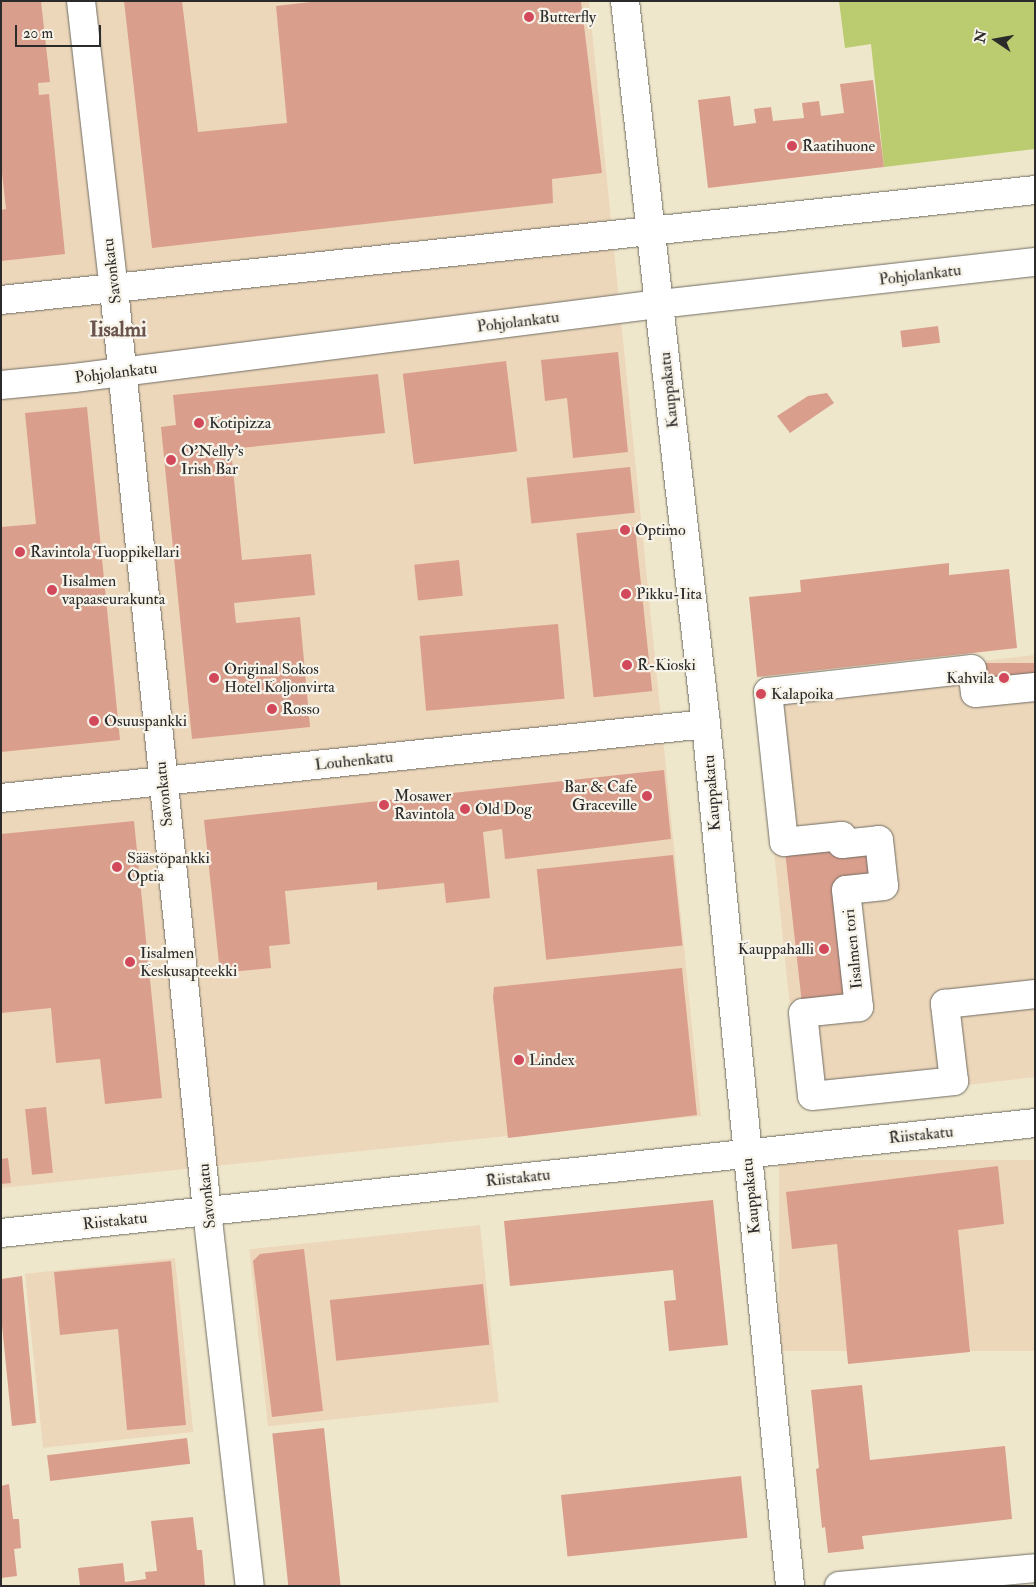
<!DOCTYPE html>
<html>
<head>
<meta charset="utf-8">
<style>
  body { margin:0 }
  #map { position:relative; width:1036px; height:1587px; overflow:hidden; background:#efe7cc; font-family:"IM FELL Double Pica",serif }
  div>[style] { position:absolute }
  [style*='--x'] { left:calc(var(--x)*1px); top:calc(var(--y)*1px); width:calc(var(--w)*1px); rotate:calc(var(--a)*1deg) }
  .built>* { inset:0; background:#edd7bb; transform-origin:0 0 }
  .green>* { inset:0; background:#bacc6f }
  .building>* { inset:0; background:#da9e8d; transform-origin:0 0 }
  .roads { filter:drop-shadow(0 0 1px #706d63) drop-shadow(0 0 1px #706d63) }
  .minor>* { height:28px; margin:-14px; padding:0 14px; transform-origin:14px; border-radius:14px; background:#fff }
  .major>* { height:28px; margin:-14px; padding:0 14px; transform-origin:14px; border-radius:14px; background:#fff }
  .dots>* { width:14px; height:14px; translate:-50% -50%; box-sizing:border-box; border:2px solid #f7f3e8; border-radius:50% }
  span { translate:-50% -50%; white-space:nowrap; text-align:center; line-height:1.15; -webkit-text-stroke:4.5px #f7f3e8; paint-order:stroke }
  .poi-label { font-size:16px; color:#2b2b2b }
  .left { translate:0 -50%; text-align:left }
  .right { translate:-100% -50%; text-align:right }
  .street-label { font-size:16px; color:#2b2b2b }
  .district-label { font-size:21px; color:#68534d; font-weight:700 }
  .frame { position:absolute; inset:0; border:2px solid #2b2b2b; pointer-events:none }
  .north { position:absolute; left:971px; top:15px; width:50px; height:50px; -webkit-text-stroke:4px #f7f3e8; paint-order:stroke; rotate:282deg; font-size:14px; font-weight:700; line-height:20px; text-align:center; color:#2b2b2b }
  .north::after { content:''; display:block; margin:auto; width:18px; height:22px; background:#2b2b2b; clip-path:polygon(50% 0,100% 100%,50% 72%,0 100%) }
  .scale { position:absolute; left:15px; top:25px; width:86px; height:22px; box-sizing:border-box; border:2px solid #2b2b2b; border-top:0; padding-left:6px; font-size:15px; line-height:18px; white-space:nowrap; color:#2b2b2b; -webkit-text-stroke:4px #f7f3e8; paint-order:stroke }
</style>
</head>
<body>
<div id="map">
  <div class="built">
    <div style="clip-path:polygon(1px 1px,589px 1px,701px 1116px,1px 1188px)"></div>
    <div style="clip-path:polygon(1035px 655px,1035px 1077px,800px 1105px,757px 686px)"></div>
    <div style="left:1035px;top:1160px;width:191px;height:256px;rotate:90deg"></div>
    <div style="left:480px;top:1225px;width:178px;height:232px;rotate:84deg"></div>
    <div style="left:175px;top:1258px;width:175px;height:151px;rotate:84deg"></div>
  </div>
  <div class="green">
    <div style="clip-path:polygon(839px 1px,1035px 1px,1035px 149px,884px 167px,871px 44px,845px 48px)"></div>
  </div>
  <div class="building">
    <div style="clip-path:polygon(1px 1px,41px 1px,50px 82px,38px 83px,39px 95px,49px 94px,65px 254px,1px 261px,1px 210px,6px 209px,1px 164px)"></div>
    <div style="clip-path:polygon(124px 1px,182px 1px,198px 132px,287px 123px,276px 6px,320px 1px,581px 1px,602px 173px,552px 179px,553px 203px,152px 248px)"></div>
    <div style="clip-path:polygon(873px 80px,884px 167px,708px 188px,698px 100px,730px 96px,734px 126px,756px 123px,754px 109px,771px 107px,773px 121px,804px 118px,802px 103px,819px 101px,821px 116px,844px 113px,840px 84px)"></div>
    <div style="left:938px;top:326px;width:17px;height:38px;rotate:83deg"></div>
    <div style="clip-path:polygon(618px 352px,628px 452px,573px 458px,567px 398px,545px 401px,541px 360px)"></div>
    <div style="left:506px;top:361px;width:91px;height:104px;rotate:83deg"></div>
    <div style="clip-path:polygon(378px 374px,385px 433px,231px 449px,242px 560px,311px 554px,315px 595px,234px 603px,236px 623px,300px 617px,310px 727px,192px 739px,161px 427px,176px 425px,173px 395px)"></div>
    <div style="clip-path:polygon(827px 393px,834px 403px,790px 433px,777px 416px,808px 396px)"></div>
    <div style="clip-path:polygon(87px 407px,120px 740px,1px 752px,1px 527px,36px 524px,25px 413px)"></div>
    <div style="left:630px;top:467px;width:46px;height:104px;rotate:84deg"></div>
    <div style="left:635px;top:527px;width:165px;height:59px;rotate:84deg"></div>
    <div style="left:459px;top:560px;width:36px;height:45px;rotate:84deg"></div>
    <div style="clip-path:polygon(949px 563px,949px 575px,1009px 569px,1017px 648px,757px 677px,749px 597px,801px 592px,800px 580px)"></div>
    <div style="left:558px;top:624px;width:75px;height:139px;rotate:85deg"></div>
    <div style="left:1035px;top:663px;width:24px;height:63px;rotate:90deg"></div>
    <div style="clip-path:polygon(664px 770px,671px 839px,505px 859px,502px 829px,483px 832px,490px 898px,446px 903px,444px 883px,377px 890px,377px 882px,285px 891px,290px 944px,269px 946px,271px 968px,220px 973px,204px 820px)"></div>
    <div style="clip-path:polygon(134px 821px,162px 1098px,105px 1104px,100px 1059px,56px 1063px,51px 1008px,1px 1013px,1px 834px)"></div>
    <div style="clip-path:polygon(879px 840px,884px 886px,846px 890px,859px 1007px,803px 1013px,784px 842px)"></div>
    <div style="left:673px;top:855px;width:91px;height:137px;rotate:84deg"></div>
    <div style="clip-path:polygon(682px 968px,697px 1115px,508px 1138px,493px 997px,494px 987px)"></div>
    <div style="left:46px;top:1107px;width:66px;height:21px;rotate:84deg"></div>
    <div style="clip-path:polygon(8px 1158px,11px 1183px,1px 1184px,1px 1159px)"></div>
    <div style="clip-path:polygon(998px 1166px,1004px 1224px,958px 1230px,970px 1352px,848px 1364px,837px 1244px,792px 1249px,786px 1192px)"></div>
    <div style="clip-path:polygon(713px 1200px,728px 1345px,669px 1351px,664px 1301px,676px 1300px,673px 1270px,510px 1286px,504px 1221px)"></div>
    <div style="clip-path:polygon(304px 1249px,323px 1411px,272px 1417px,253px 1261px,260px 1254px)"></div>
    <div style="clip-path:polygon(171px 1261px,186px 1425px,127px 1430px,118px 1329px,60px 1335px,54px 1272px)"></div>
    <div style="clip-path:polygon(22px 1276px,36px 1423px,12px 1426px,1px 1315px,1px 1279px)"></div>
    <div style="left:483px;top:1284px;width:61px;height:154px;rotate:84deg"></div>
    <div style="clip-path:polygon(862px 1385px,870px 1460px,1005px 1446px,1012px 1519px,862px 1536px,864px 1549px,828px 1553px,825px 1527px,822px 1528px,816px 1469px,819px 1468px,811px 1390px)"></div>
    <div style="left:324px;top:1428px;width:159px;height:52px;rotate:84deg"></div>
    <div style="left:187px;top:1438px;width:26px;height:141px;rotate:83deg"></div>
    <div style="left:741px;top:1476px;width:62px;height:181px;rotate:84deg"></div>
    <div style="clip-path:polygon(9px 1484px,13px 1519px,19px 1519px,21px 1548px,14px 1549px,17px 1576px,1px 1578px,1px 1486px)"></div>
    <div style="clip-path:polygon(193px 1517px,197px 1550px,202px 1550px,205px 1586px,80px 1586px,78px 1568px,123px 1563px,125px 1582px,146px 1579px,145px 1572px,157px 1571px,151px 1521px)"></div>
  </div>
  <div class="roads">
    <div class="minor">
      <div style="--x:81;--y:1;--w:290;--a:83.5"></div>
      <div style="--x:114;--y:289;--w:927;--a:84.24"></div>
      <div style="--x:207;--y:1211;--w:377;--a:83.5"></div>
      <div style="--x:625;--y:1;--w:728;--a:83.61"></div>
      <div style="--x:706;--y:724;--w:866;--a:84.43"></div>
      <div style="--x:1035;--y:687;--w:60;--a:174.3"></div>
      <div style="--x:975;--y:693;--w:24;--a:-97"></div>
      <div style="--x:972;--y:669;--w:205;--a:173.6"></div>
      <div style="--x:768;--y:692;--w:151;--a:83.9"></div>
      <div style="--x:784;--y:842;--w:58;--a:-5.9"></div>
      <div style="--x:842;--y:836;--w:8;--a:90"></div>
      <div style="--x:842;--y:844;--w:37;--a:-6"></div>
      <div style="--x:879;--y:840;--w:46;--a:83.8"></div>
      <div style="--x:884;--y:886;--w:38;--a:174"></div>
      <div style="--x:846;--y:890;--w:118;--a:83.7"></div>
      <div style="--x:859;--y:1007;--w:56;--a:173.9"></div>
      <div style="--x:803;--y:1013;--w:83;--a:83.8"></div>
      <div style="--x:812;--y:1096;--w:143;--a:-6"></div>
      <div style="--x:954;--y:1081;--w:78;--a:-96.7"></div>
      <div style="--x:945;--y:1004;--w:91;--a:-6.3"></div>
      <div style="--x:1;--y:798;--w:709;--a:-5.99"></div>
      <div style="--x:1;--y:1233;--w:1040;--a:-6.07"></div>
      <div style="--x:839;--y:1586;--w:197;--a:-5.2"></div>
    </div>
    <div class="major">
      <div style="--x:1;--y:300;--w:1040;--a:-6.07"></div>
      <div style="--x:1;--y:385;--w:73;--a:-5.5"></div>
      <div style="--x:74;--y:378;--w:590;--a:-7.21"></div>
      <div style="--x:659;--y:304;--w:378;--a:-6.4"></div>
    </div>
  </div>
  <div class="dots">
    <div style="left:529px;top:17px;background:#d1495b"></div>
    <div style="left:792px;top:146px;background:#d1495b"></div>
    <div style="left:199px;top:423px;background:#d1495b"></div>
    <div style="left:171px;top:460px;background:#d1495b"></div>
    <div style="left:625px;top:530px;background:#d1495b"></div>
    <div style="left:20px;top:552px;background:#d1495b"></div>
    <div style="left:52px;top:590px;background:#d1495b"></div>
    <div style="left:626px;top:594px;background:#d1495b"></div>
    <div style="left:627px;top:665px;background:#d1495b"></div>
    <div style="left:214px;top:678px;background:#d1495b"></div>
    <div style="left:1004px;top:678px;background:#d1495b"></div>
    <div style="left:761px;top:694px;background:#d1495b"></div>
    <div style="left:272px;top:709px;background:#d1495b"></div>
    <div style="left:94px;top:721px;background:#d1495b"></div>
    <div style="left:647px;top:796px;background:#d1495b"></div>
    <div style="left:384px;top:805px;background:#d1495b"></div>
    <div style="left:465px;top:809px;background:#d1495b"></div>
    <div style="left:117px;top:867px;background:#d1495b"></div>
    <div style="left:824px;top:949px;background:#d1495b"></div>
    <div style="left:130px;top:962px;background:#d1495b"></div>
    <div style="left:519px;top:1060px;background:#d1495b"></div>
  </div>
  <div class="poi-label">
    <span class="left" style="left:539px;top:17px">Butterfly</span>
    <span class="left" style="left:802px;top:146px">Raatihuone</span>
    <span class="left" style="left:209px;top:423px">Kotipizza</span>
    <span class="left" style="left:181px;top:460px">O'Nelly's<br>Irish Bar</span>
    <span class="left" style="left:635px;top:530px">Optimo</span>
    <span class="left" style="left:30px;top:552px">Ravintola Tuoppikellari</span>
    <span class="left" style="left:62px;top:590px">Iisalmen<br>vapaaseurakunta</span>
    <span class="left" style="left:636px;top:594px">Pikku-Iita</span>
    <span class="left" style="left:637px;top:665px">R-Kioski</span>
    <span class="left" style="left:224px;top:678px">Original Sokos<br>Hotel Koljonvirta</span>
    <span class="right" style="left:994px;top:678px">Kahvila</span>
    <span class="left" style="left:771px;top:694px">Kalapoika</span>
    <span class="left" style="left:282px;top:709px">Rosso</span>
    <span class="left" style="left:104px;top:721px">Osuuspankki</span>
    <span class="right" style="left:637px;top:796px">Bar &amp; Cafe<br>Graceville</span>
    <span class="left" style="left:394px;top:805px">Mosawer<br>Ravintola</span>
    <span class="left" style="left:475px;top:809px">Old Dog</span>
    <span class="left" style="left:127px;top:867px">Säästöpankki<br>Optia</span>
    <span class="right" style="left:814px;top:949px">Kauppahalli</span>
    <span class="left" style="left:140px;top:962px">Iisalmen<br>Keskusapteekki</span>
    <span class="left" style="left:529px;top:1060px">Lindex</span>
  </div>
  <div class="street-label">
    <span style="left:112px;top:271px;rotate:-97deg">Savonkatu</span>
    <span style="left:920px;top:275px;rotate:-7deg">Pohjolankatu</span>
    <span style="left:518px;top:322px;rotate:-7deg">Pohjolankatu</span>
    <span style="left:116px;top:373px;rotate:-7deg">Pohjolankatu</span>
    <span style="left:669px;top:390px;rotate:-96deg">Kauppakatu</span>
    <span style="left:354px;top:761px;rotate:-6deg">Louhenkatu</span>
    <span style="left:712px;top:793px;rotate:-95deg">Kauppakatu</span>
    <span style="left:164px;top:794px;rotate:-96deg">Savonkatu</span>
    <span style="left:853px;top:949px;rotate:-96deg">Iisalmen tori</span>
    <span style="left:921px;top:1135px;rotate:-6deg">Riistakatu</span>
    <span style="left:518px;top:1178px;rotate:-6deg">Riistakatu</span>
    <span style="left:207px;top:1196px;rotate:-96deg">Savonkatu</span>
    <span style="left:751px;top:1196px;rotate:-96deg">Kauppakatu</span>
    <span style="left:115px;top:1221px;rotate:-6deg">Riistakatu</span>
  </div>
  <div class="district-label">
    <span style="left:118px;top:330px">Iisalmi</span>
  </div>
  <div class="frame"></div>
  <div class="north">N</div>
  <div class="scale">20 m</div>
</div>
</body>
</html>
